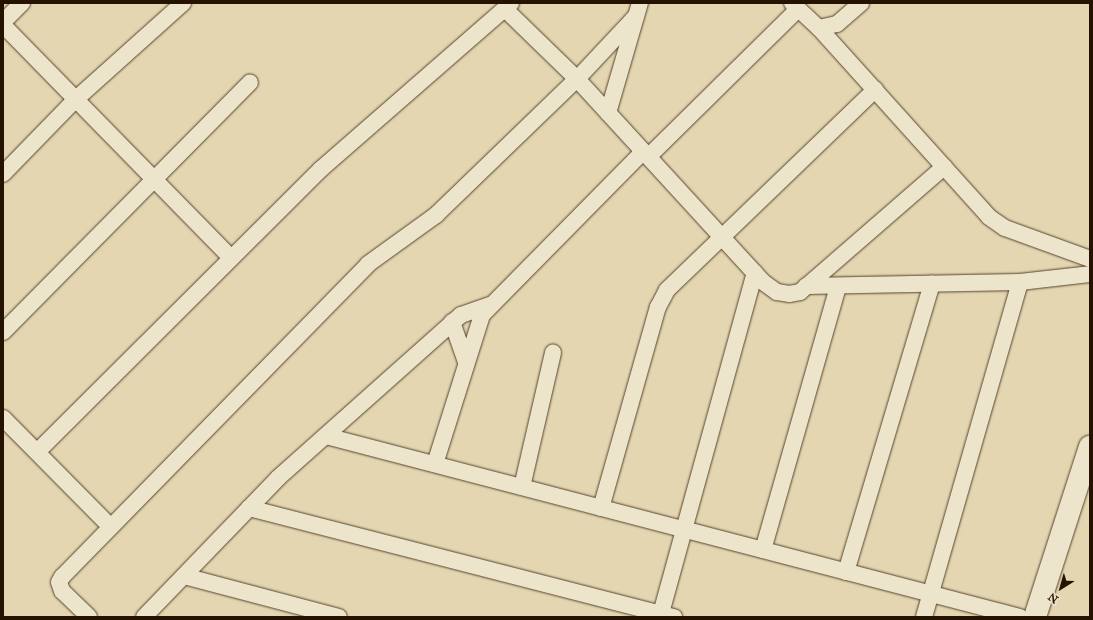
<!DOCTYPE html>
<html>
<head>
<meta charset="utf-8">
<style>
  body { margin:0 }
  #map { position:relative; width:1093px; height:620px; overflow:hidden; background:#e4d6b0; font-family:"IM FELL Great Primer",serif }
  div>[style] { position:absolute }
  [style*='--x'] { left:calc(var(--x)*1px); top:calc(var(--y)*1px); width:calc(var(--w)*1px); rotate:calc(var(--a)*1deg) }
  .roads { filter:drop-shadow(0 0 1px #56432d) drop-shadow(0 0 1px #56432d) }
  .street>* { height:16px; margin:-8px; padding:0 8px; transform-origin:8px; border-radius:8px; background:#ede4cc }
  .secondary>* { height:22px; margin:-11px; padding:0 11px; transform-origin:11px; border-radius:11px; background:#ede4cc }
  span { translate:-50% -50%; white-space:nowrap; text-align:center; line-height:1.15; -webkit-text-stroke:4px #ede4cc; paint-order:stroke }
  .frame { position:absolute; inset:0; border:4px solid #261201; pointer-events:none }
  .north { position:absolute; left:1041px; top:568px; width:40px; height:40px; -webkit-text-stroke:3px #ede4cc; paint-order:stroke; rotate:217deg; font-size:11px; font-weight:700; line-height:16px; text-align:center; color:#261201 }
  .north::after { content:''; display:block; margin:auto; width:14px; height:18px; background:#261201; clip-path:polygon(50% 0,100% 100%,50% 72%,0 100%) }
</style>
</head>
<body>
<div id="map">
  <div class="roads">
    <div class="street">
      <div style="--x:792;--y:3;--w:37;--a:43"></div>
      <div style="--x:819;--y:28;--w:18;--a:-13"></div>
      <div style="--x:837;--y:24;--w:32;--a:-41"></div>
      <div style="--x:505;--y:9;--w:100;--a:44.2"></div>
      <div style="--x:577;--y:79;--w:275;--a:47.5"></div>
      <div style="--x:763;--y:282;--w:17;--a:36"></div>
      <div style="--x:777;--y:292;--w:12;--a:9"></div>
      <div style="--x:789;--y:294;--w:11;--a:-10"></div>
      <div style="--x:800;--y:292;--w:191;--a:-41"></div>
      <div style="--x:3;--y:22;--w:27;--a:-45"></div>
      <div style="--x:3;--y:25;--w:326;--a:45.6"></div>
      <div style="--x:819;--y:28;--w:254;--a:48"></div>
      <div style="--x:989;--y:217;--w:19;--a:35"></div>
      <div style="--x:1005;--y:228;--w:90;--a:20"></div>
      <div style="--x:608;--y:113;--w:115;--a:-73.8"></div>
      <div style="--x:648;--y:157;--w:211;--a:-44.6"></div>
      <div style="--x:3;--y:174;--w:105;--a:-45.8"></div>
      <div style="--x:76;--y:99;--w:144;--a:-41.9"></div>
      <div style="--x:806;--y:286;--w:214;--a:-1.1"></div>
      <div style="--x:1020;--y:282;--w:70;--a:-6.5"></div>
      <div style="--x:452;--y:322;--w:42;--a:70.7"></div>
      <div style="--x:3;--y:332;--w:351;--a:-45.3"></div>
      <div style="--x:3;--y:418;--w:152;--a:45.3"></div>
      <div style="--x:326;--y:436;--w:717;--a:14.62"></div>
      <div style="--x:37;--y:452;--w:401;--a:-44.9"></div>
      <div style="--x:321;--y:169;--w:252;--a:-41.1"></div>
      <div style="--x:435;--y:464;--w:156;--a:-72.5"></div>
      <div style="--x:482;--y:315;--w:229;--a:-45.4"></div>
      <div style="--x:522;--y:487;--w:138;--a:-77"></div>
      <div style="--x:249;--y:508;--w:439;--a:14.4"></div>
      <div style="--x:601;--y:508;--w:209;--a:-74.2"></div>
      <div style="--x:658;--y:307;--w:19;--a:-62"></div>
      <div style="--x:667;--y:290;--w:289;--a:-43.9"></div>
      <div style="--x:763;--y:550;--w:274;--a:-74.1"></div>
      <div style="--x:846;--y:572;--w:301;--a:-73.4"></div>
      <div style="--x:184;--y:576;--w:160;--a:14.8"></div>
      <div style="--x:89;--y:617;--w:37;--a:-136"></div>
      <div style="--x:62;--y:591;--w:9;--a:-108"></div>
      <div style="--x:59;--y:582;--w:6;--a:-59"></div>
      <div style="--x:62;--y:577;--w:438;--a:-45.6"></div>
      <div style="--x:368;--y:264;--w:84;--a:-35.8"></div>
      <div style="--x:436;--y:215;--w:196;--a:-44"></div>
      <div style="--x:577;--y:79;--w:86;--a:-46.9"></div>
      <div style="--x:144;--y:617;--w:193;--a:-46"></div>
      <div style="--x:278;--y:478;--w:245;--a:-41.7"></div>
      <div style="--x:461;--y:315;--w:31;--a:-19"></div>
      <div style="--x:660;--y:617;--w:357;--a:-74.6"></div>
      <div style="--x:924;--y:617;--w:348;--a:-74"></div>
    </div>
    <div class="secondary">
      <div style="--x:1035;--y:617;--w:179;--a:-72.1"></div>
    </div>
  </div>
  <div class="frame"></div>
  <div class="north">N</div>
</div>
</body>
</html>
